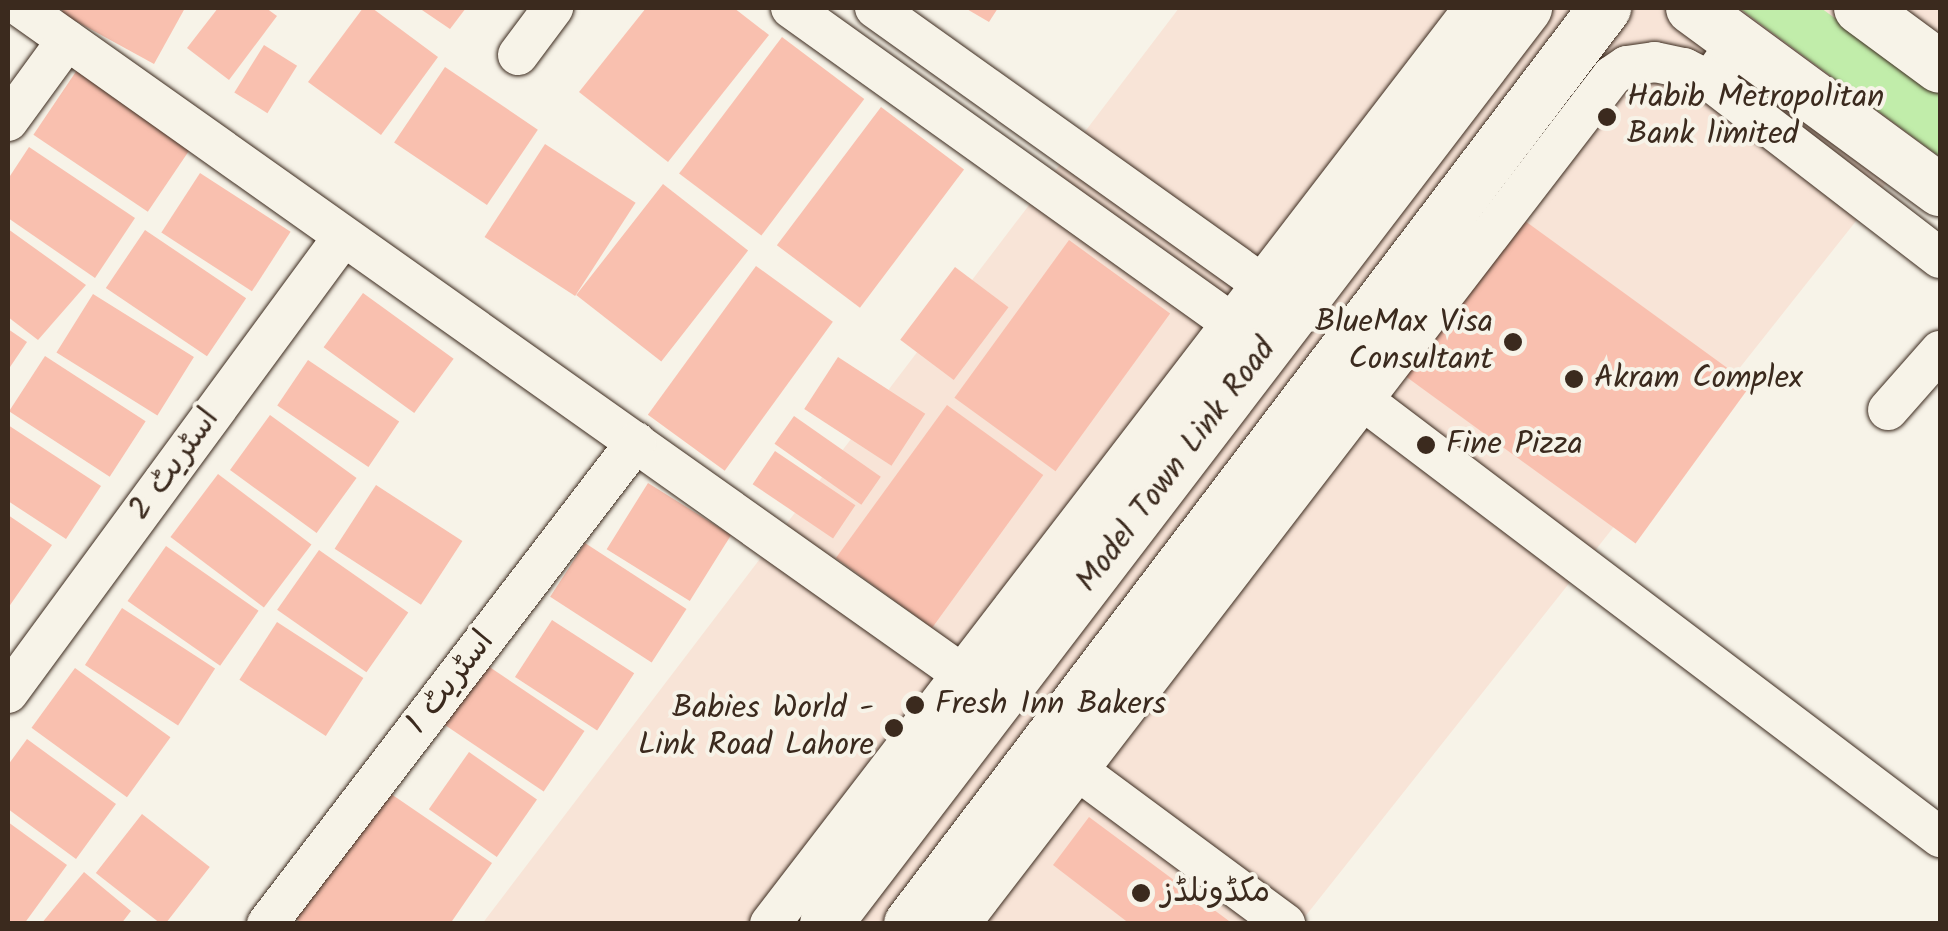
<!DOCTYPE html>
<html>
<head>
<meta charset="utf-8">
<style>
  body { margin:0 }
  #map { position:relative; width:1948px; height:931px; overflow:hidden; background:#f7f3e8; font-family:Kalam,"Playpen Sans Arabic",sans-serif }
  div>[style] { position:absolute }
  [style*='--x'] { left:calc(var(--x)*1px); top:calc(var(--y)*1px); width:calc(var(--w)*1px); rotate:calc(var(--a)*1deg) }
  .built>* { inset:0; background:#f8e4d7 }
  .green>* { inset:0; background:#c1edaa }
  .building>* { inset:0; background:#f9c0af; transform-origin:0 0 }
  .roads { filter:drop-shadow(0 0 2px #3b2a1e) drop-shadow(0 0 2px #3b2a1e) }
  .minor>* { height:40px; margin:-20px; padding:0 20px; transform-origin:20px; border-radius:20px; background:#f7f3e8 }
  .major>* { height:52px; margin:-26px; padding:0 26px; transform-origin:26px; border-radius:26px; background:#f7f3e8 }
  .dots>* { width:28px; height:28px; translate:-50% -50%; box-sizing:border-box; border:5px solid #f7f3e8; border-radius:50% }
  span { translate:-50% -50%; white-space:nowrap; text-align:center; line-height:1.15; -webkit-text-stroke:8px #f7f3e8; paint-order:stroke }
  .poi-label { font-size:32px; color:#3b2a1e }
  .left { translate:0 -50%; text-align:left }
  .right { translate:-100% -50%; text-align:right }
  .street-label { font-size:32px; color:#3b2a1e }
  .frame { position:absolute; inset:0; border:10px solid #3b2a1e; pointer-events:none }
</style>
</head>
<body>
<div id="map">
  <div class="built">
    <div style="clip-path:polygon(1179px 8px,1940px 8px,1940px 115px,1300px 923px,482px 924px)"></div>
  </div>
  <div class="green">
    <div style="clip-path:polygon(1739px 8px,1821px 8px,1940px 95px,1940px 157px)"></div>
  </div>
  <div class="building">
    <div style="clip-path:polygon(64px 8px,185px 8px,154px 64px,61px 13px)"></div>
    <div style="clip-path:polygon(218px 8px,266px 8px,277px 16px,229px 80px,187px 48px)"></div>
    <div style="clip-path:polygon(363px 8px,372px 8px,438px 57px,381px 135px,308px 82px)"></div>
    <div style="clip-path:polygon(419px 8px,466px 8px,450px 29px)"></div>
    <div style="clip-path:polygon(646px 8px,734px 8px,769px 35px,668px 162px,579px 92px)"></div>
    <div style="clip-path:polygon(965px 8px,998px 8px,989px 22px)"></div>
    <div style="left:782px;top:37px;width:103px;height:171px;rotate:37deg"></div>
    <div style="left:264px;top:45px;width:39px;height:56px;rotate:32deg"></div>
    <div style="left:445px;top:67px;width:112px;height:91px;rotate:34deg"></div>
    <div style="left:77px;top:70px;width:138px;height:78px;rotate:34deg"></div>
    <div style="left:881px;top:107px;width:104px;height:173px;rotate:37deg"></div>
    <div style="left:545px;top:144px;width:108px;height:111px;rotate:33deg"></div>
    <div style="clip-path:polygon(29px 147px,135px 218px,95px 278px,8px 218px,8px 179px)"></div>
    <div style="left:200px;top:173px;width:108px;height:71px;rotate:33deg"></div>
    <div style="left:663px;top:184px;width:108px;height:141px;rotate:38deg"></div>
    <div style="left:1521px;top:218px;width:284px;height:196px;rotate:36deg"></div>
    <div style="clip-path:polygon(8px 229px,86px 285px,38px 340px,8px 317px)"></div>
    <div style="left:145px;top:230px;width:122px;height:70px;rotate:34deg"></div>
    <div style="left:1069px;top:240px;width:125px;height:195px;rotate:36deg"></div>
    <div style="left:756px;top:266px;width:95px;height:184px;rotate:36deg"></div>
    <div style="left:955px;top:267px;width:67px;height:91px;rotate:37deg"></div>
    <div style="left:363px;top:293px;width:112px;height:67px;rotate:36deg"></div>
    <div style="left:93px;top:294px;width:119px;height:69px;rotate:32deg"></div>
    <div style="clip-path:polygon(8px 329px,27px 342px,8px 370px)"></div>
    <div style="left:45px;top:356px;width:120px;height:66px;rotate:33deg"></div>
    <div style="left:838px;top:357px;width:104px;height:62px;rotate:33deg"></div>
    <div style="left:308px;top:360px;width:110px;height:55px;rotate:34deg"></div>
    <div style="left:947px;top:405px;width:119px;height:189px;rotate:36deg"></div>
    <div style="left:270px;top:415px;width:107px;height:68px;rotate:36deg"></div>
    <div style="left:794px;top:416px;width:106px;height:34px;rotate:35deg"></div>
    <div style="clip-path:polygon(8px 425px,101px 486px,66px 539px,8px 501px)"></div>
    <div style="left:775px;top:451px;width:97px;height:40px;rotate:34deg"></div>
    <div style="left:218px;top:474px;width:117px;height:79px;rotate:37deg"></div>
    <div style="left:648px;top:483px;width:98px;height:78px;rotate:32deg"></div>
    <div style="left:376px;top:485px;width:103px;height:76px;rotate:33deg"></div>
    <div style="clip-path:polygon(8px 515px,52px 545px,8px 608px)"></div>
    <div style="left:585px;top:543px;width:121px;height:64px;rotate:33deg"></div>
    <div style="left:166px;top:546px;width:113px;height:67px;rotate:35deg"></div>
    <div style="left:319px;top:550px;width:109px;height:73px;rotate:35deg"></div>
    <div style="left:122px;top:608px;width:111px;height:68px;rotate:33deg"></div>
    <div style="left:552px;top:620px;width:98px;height:68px;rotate:33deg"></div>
    <div style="left:277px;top:622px;width:103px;height:69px;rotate:33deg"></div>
    <div style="left:485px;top:664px;width:120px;height:73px;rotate:34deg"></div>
    <div style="left:75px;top:668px;width:118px;height:74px;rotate:36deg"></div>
    <div style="clip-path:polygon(27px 739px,116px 804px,76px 859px,8px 809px,8px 765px)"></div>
    <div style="left:469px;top:752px;width:83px;height:70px;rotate:35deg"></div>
    <div style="clip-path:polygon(378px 785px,492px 863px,450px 924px,303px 924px,289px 914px)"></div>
    <div style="left:142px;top:814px;width:86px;height:75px;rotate:38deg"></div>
    <div style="clip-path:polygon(1089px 817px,1229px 921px,1130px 924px,1053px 865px)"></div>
    <div style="clip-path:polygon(8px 822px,67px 865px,24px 924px,8px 924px)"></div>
    <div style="clip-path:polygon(84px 872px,131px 911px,121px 924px,41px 924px)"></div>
  </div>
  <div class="roads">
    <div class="minor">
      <div style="--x:22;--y:8;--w:1199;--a:35.32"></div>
      <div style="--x:791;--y:8;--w:566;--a:35.57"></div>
      <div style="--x:875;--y:8;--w:501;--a:35.5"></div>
      <div style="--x:518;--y:55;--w:59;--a:-53.3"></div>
      <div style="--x:1724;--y:61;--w:24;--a:125"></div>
      <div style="--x:1710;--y:81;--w:290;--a:37.6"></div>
      <div style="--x:8;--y:121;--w:100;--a:-53.9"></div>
      <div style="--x:1339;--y:382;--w:754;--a:37.13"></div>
      <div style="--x:1888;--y:410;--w:79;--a:-48.6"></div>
      <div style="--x:8;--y:693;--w:566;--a:-53.7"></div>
      <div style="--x:1057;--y:755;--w:284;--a:36.5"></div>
      <div style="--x:267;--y:924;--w:607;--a:-52.56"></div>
      <div style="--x:770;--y:924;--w:1155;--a:-52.46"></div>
      <div style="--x:960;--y:924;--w:1070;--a:-52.44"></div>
      <div style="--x:1612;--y:76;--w:18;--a:-34"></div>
      <div style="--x:1627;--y:66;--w:28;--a:-8"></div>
      <div style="--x:1655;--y:62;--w:30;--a:12"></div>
      <div style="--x:1684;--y:68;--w:29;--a:27"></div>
    </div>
    <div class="major">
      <div style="--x:1692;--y:8;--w:308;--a:36.3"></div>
      <div style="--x:1860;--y:8;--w:99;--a:36.4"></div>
      <div style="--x:826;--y:924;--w:1153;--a:-52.61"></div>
      <div style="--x:910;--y:924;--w:1150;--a:-52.81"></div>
    </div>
  </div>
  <div class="dots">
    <div style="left:1607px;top:117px;background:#3b2a1e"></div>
    <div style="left:1513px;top:342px;background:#3b2a1e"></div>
    <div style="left:1574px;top:379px;background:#3b2a1e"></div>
    <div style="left:1426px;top:445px;background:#3b2a1e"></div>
    <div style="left:915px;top:705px;background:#3b2a1e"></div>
    <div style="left:894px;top:728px;background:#3b2a1e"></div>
    <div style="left:1141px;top:893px;background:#3b2a1e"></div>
  </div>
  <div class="poi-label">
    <span class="left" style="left:1627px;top:117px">Habib Metropolitan<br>Bank limited</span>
    <span class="right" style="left:1493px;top:342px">BlueMax Visa<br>Consultant</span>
    <span class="left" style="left:1594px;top:379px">Akram Complex</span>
    <span class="left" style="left:1446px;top:445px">Fine Pizza</span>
    <span class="left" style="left:935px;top:705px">Fresh Inn Bakers</span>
    <span class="right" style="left:874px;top:728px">Babies World -<br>Link Road Lahore</span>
    <span class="left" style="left:1161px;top:893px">مکڈونلڈز</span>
  </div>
  <div class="street-label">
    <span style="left:175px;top:465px;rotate:-54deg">اسٹریٹ 2</span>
    <span style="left:1177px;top:466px;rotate:-53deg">Model Town Link Road</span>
    <span style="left:451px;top:683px;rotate:-52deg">اسٹریٹ 1</span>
  </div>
  <div class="frame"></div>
</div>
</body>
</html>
